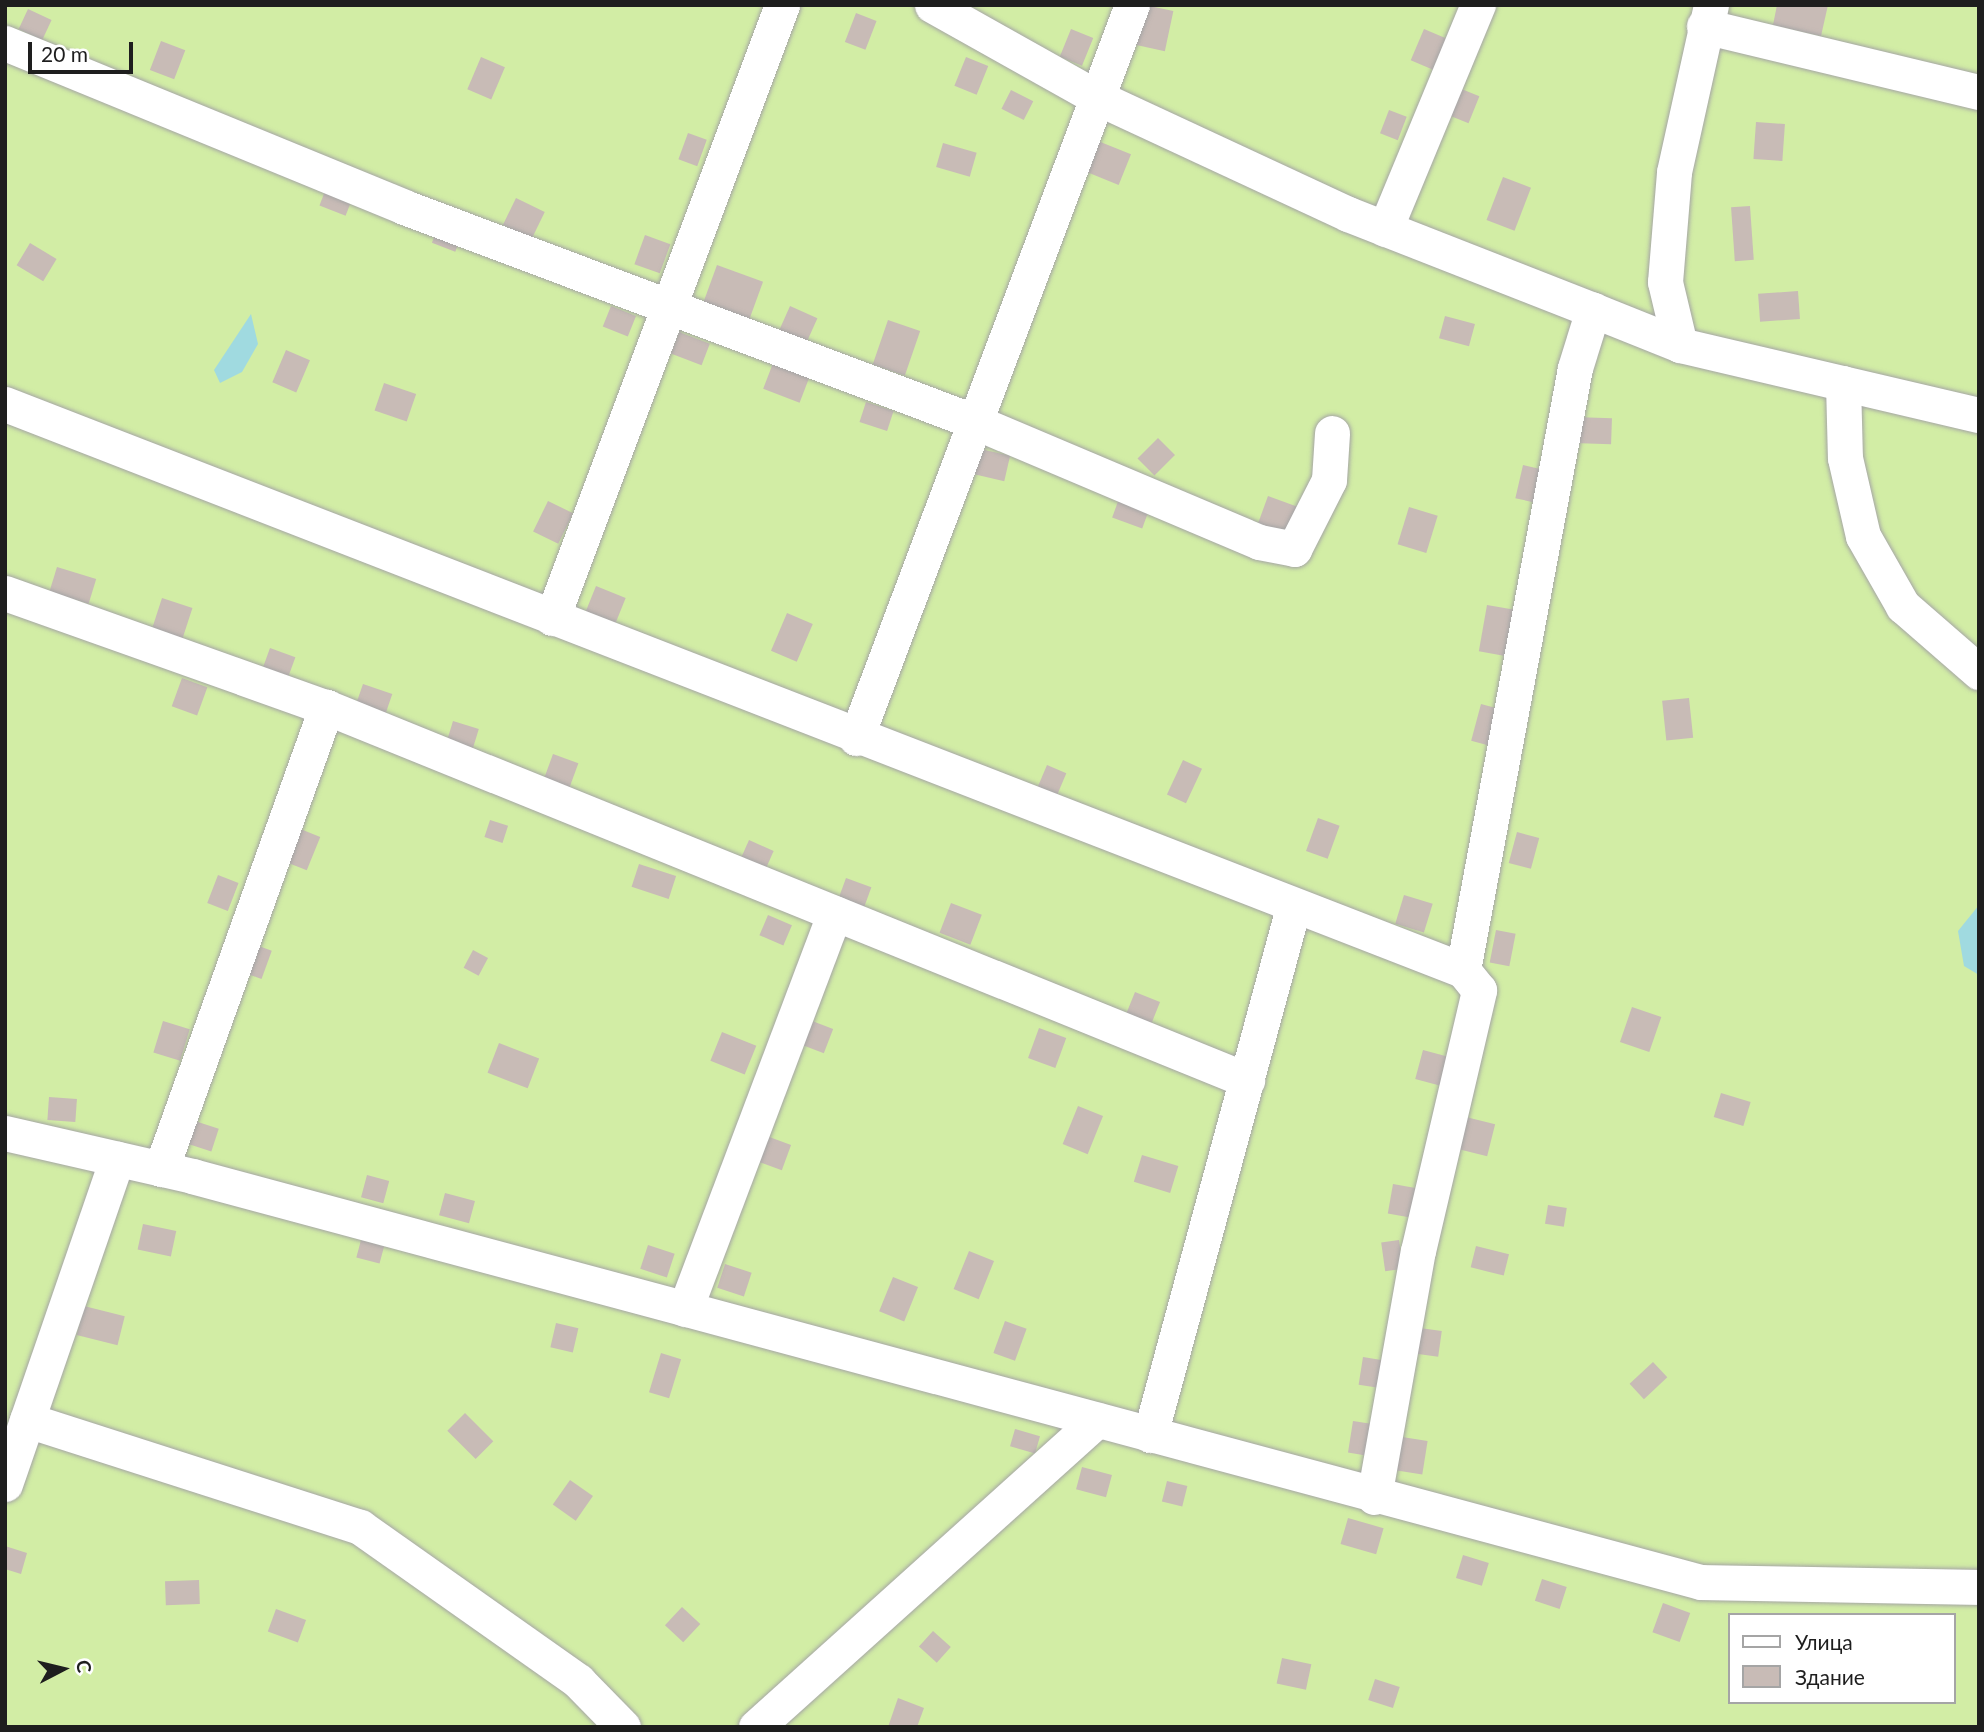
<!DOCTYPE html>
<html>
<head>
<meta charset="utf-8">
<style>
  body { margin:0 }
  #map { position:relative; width:1984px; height:1732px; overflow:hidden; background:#f0eae3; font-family:Lato,sans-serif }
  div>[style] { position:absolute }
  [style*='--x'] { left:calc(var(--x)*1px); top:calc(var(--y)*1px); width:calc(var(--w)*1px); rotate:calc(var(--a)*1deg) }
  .grass>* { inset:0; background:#d2eda5 }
  .water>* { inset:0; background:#a0dae0 }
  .building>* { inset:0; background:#c8bbb6; transform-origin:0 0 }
  .roads { filter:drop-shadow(0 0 2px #a5a5a5) drop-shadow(0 0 2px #a5a5a5) }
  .minor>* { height:35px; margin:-17.5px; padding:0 17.5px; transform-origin:17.5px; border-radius:17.5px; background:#fff }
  span { translate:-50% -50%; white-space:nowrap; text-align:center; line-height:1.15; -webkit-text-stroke:6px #fff; paint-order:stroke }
  .frame { position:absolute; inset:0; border:7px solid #1e1e1e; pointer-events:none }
  .legend { position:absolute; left:1728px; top:1613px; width:228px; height:91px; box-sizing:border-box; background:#fff; border:2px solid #a5a5a5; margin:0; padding:9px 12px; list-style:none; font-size:21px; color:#1e1e1e }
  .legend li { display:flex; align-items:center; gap:14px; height:35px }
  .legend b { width:35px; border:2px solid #a5a5a5 }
  .north { position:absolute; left:28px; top:1634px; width:70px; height:70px; -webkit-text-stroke:5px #fff; paint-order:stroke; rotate:83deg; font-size:19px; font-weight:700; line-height:28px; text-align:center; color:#1e1e1e }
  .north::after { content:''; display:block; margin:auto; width:24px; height:32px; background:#1e1e1e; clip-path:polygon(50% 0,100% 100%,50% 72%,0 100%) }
  .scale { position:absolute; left:28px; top:42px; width:105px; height:32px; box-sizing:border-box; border:4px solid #1e1e1e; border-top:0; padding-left:9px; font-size:21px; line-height:24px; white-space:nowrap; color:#1e1e1e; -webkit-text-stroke:5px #fff; paint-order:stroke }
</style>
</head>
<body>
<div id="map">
  <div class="grass">
    <div style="clip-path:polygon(evenodd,5px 5px,1979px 5px,1979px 1727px,5px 1727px,5px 5px,1730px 1615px,1954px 1615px,1954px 1702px,1730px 1702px,1730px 1615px)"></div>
  </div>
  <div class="water">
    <div style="clip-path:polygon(251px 314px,258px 344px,242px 372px,220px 383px,214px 370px)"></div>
    <div style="clip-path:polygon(1979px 905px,1979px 975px,1964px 966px,1958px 931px)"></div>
  </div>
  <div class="building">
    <div style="left:1145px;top:5px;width:29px;height:41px;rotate:12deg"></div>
    <div style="clip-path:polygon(1777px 5px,1828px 5px,1821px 36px,1773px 25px)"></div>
    <div style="left:28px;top:9px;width:26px;height:22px;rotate:25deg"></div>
    <div style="left:856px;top:13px;width:22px;height:31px;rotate:21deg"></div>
    <div style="left:1071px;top:29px;width:24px;height:30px;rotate:22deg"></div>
    <div style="left:1424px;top:29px;width:25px;height:34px;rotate:23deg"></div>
    <div style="left:161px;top:41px;width:26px;height:31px;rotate:21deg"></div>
    <div style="left:481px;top:57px;width:26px;height:35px;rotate:23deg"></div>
    <div style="left:966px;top:57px;width:24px;height:31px;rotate:22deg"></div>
    <div style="left:1459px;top:88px;width:22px;height:29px;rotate:22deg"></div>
    <div style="left:1011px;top:90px;width:25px;height:21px;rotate:27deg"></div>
    <div style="left:1389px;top:110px;width:19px;height:25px;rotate:21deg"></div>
    <div style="left:1756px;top:122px;width:29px;height:37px;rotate:4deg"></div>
    <div style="left:688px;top:133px;width:20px;height:28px;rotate:20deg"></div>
    <div style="left:1093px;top:139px;width:41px;height:33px;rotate:22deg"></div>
    <div style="left:943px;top:143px;width:35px;height:25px;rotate:16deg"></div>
    <div style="left:1503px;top:177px;width:30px;height:46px;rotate:21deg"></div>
    <div style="left:327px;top:186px;width:28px;height:21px;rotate:21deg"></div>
    <div style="left:516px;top:198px;width:32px;height:30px;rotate:26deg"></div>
    <div style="left:1750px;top:206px;width:54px;height:19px;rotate:86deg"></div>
    <div style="left:438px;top:227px;width:25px;height:17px;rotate:21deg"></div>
    <div style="left:645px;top:235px;width:27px;height:31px;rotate:20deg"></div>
    <div style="left:30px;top:243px;width:31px;height:26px;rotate:31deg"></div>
    <div style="left:717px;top:265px;width:49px;height:45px;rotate:20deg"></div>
    <div style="left:1798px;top:291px;width:28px;height:40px;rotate:86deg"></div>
    <div style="left:611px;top:306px;width:27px;height:22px;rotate:22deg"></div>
    <div style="left:790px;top:306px;width:30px;height:30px;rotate:24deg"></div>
    <div style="left:1445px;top:316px;width:31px;height:23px;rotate:15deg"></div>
    <div style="left:888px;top:320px;width:34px;height:47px;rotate:19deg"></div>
    <div style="left:679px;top:332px;width:33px;height:23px;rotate:21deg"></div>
    <div style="left:286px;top:350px;width:26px;height:35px;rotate:23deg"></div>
    <div style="left:775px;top:358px;width:39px;height:33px;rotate:21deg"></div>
    <div style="left:384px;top:383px;width:34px;height:29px;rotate:19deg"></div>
    <div style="left:866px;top:402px;width:29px;height:21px;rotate:18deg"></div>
    <div style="left:1574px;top:417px;width:38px;height:26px;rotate:2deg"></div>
    <div style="left:1158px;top:438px;width:24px;height:29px;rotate:45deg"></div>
    <div style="left:976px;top:448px;width:35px;height:26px;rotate:13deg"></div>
    <div style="left:1523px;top:465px;width:23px;height:34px;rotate:13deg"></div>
    <div style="left:1120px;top:496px;width:32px;height:23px;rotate:20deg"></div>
    <div style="left:1268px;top:496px;width:35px;height:33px;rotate:20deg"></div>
    <div style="left:548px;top:501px;width:28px;height:34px;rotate:26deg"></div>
    <div style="left:1409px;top:507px;width:30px;height:39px;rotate:17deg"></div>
    <div style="left:57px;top:567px;width:41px;height:26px;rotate:17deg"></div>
    <div style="left:596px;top:586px;width:32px;height:35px;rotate:22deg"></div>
    <div style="left:162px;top:598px;width:32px;height:35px;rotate:18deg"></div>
    <div style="left:1487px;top:605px;width:28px;height:47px;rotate:10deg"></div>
    <div style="left:787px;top:613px;width:28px;height:41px;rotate:23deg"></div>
    <div style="left:270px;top:648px;width:27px;height:22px;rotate:20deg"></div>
    <div style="left:182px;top:678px;width:27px;height:30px;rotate:20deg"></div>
    <div style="left:363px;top:684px;width:31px;height:24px;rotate:19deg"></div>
    <div style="left:1689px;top:698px;width:40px;height:27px;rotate:84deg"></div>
    <div style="left:1481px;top:704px;width:24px;height:38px;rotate:15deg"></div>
    <div style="left:453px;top:721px;width:27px;height:20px;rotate:17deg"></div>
    <div style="left:553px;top:754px;width:27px;height:27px;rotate:20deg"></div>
    <div style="left:1183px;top:760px;width:21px;height:38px;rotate:25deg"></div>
    <div style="left:1047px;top:765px;width:21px;height:26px;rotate:23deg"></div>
    <div style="left:1318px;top:818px;width:23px;height:35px;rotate:20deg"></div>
    <div style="left:490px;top:820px;width:19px;height:18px;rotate:18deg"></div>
    <div style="left:298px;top:828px;width:24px;height:36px;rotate:22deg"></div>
    <div style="left:1517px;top:832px;width:23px;height:32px;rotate:15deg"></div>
    <div style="left:749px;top:840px;width:27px;height:21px;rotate:24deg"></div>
    <div style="left:639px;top:864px;width:39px;height:24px;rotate:18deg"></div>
    <div style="left:218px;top:875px;width:22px;height:30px;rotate:21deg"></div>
    <div style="left:846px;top:878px;width:27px;height:21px;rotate:20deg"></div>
    <div style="left:1404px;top:895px;width:30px;height:30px;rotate:17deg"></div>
    <div style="left:951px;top:903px;width:33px;height:32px;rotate:21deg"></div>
    <div style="left:768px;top:915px;width:26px;height:22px;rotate:23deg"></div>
    <div style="left:1496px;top:930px;width:20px;height:33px;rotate:11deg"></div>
    <div style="left:253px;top:944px;width:20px;height:30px;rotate:20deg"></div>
    <div style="left:473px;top:950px;width:17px;height:20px;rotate:28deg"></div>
    <div style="left:1135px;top:992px;width:27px;height:31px;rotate:22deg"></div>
    <div style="left:1632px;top:1007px;width:31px;height:37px;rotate:19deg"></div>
    <div style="left:807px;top:1019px;width:28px;height:26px;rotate:21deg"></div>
    <div style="left:163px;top:1021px;width:28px;height:33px;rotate:17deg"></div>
    <div style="left:1039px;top:1028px;width:29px;height:32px;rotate:20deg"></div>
    <div style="left:722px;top:1032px;width:37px;height:31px;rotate:22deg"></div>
    <div style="left:499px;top:1043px;width:43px;height:32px;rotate:21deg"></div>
    <div style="left:1423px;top:1050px;width:28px;height:30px;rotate:15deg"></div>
    <div style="left:1721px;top:1093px;width:31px;height:25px;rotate:17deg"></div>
    <div style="left:49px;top:1097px;width:28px;height:23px;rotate:4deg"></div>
    <div style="left:1078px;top:1106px;width:27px;height:41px;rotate:22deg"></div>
    <div style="left:1466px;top:1117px;width:30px;height:33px;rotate:14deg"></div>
    <div style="left:195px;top:1121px;width:25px;height:24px;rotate:18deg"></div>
    <div style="left:761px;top:1134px;width:32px;height:27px;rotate:20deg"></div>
    <div style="left:1142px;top:1155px;width:38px;height:28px;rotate:17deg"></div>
    <div style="left:367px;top:1175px;width:23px;height:23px;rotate:15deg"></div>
    <div style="left:1393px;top:1184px;width:27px;height:30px;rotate:10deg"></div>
    <div style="left:445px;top:1193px;width:31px;height:23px;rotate:15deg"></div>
    <div style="left:1548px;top:1205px;width:19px;height:19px;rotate:9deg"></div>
    <div style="left:143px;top:1224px;width:34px;height:26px;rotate:12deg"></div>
    <div style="left:361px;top:1240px;width:24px;height:18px;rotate:15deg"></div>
    <div style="left:1399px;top:1240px;width:29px;height:18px;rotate:82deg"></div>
    <div style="left:648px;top:1245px;width:28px;height:25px;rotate:18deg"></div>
    <div style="left:1476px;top:1246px;width:34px;height:22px;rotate:14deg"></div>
    <div style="left:969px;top:1251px;width:27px;height:41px;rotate:22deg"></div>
    <div style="left:725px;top:1264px;width:28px;height:25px;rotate:18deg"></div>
    <div style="left:893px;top:1277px;width:27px;height:37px;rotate:22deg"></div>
    <div style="left:84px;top:1306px;width:42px;height:30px;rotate:14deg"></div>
    <div style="left:1005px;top:1321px;width:23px;height:34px;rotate:20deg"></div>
    <div style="left:556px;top:1323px;width:23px;height:25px;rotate:13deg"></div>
    <div style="left:1420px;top:1328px;width:22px;height:26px;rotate:8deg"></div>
    <div style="left:661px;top:1353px;width:21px;height:41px;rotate:17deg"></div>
    <div style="left:1363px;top:1357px;width:20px;height:28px;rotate:9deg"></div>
    <div style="left:1653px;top:1362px;width:21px;height:32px;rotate:47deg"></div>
    <div style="left:465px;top:1413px;width:40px;height:25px;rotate:45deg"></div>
    <div style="left:1353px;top:1421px;width:18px;height:32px;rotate:9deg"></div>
    <div style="left:1015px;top:1429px;width:26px;height:18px;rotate:16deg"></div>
    <div style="left:1396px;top:1436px;width:32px;height:34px;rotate:9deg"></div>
    <div style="left:1082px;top:1467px;width:31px;height:23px;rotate:15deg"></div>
    <div style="left:570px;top:1480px;width:28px;height:30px;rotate:35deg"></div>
    <div style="left:1167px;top:1481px;width:21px;height:21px;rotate:14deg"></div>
    <div style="left:1348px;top:1518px;width:37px;height:27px;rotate:16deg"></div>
    <div style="clip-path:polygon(5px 1546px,27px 1553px,21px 1574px,5px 1569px)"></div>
    <div style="left:1463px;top:1555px;width:27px;height:24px;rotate:17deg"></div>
    <div style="left:1542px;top:1579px;width:26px;height:23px;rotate:18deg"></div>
    <div style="left:199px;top:1580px;width:24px;height:34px;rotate:88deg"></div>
    <div style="left:1663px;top:1603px;width:29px;height:31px;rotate:20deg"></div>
    <div style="left:682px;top:1607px;width:25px;height:25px;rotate:43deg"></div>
    <div style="left:276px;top:1609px;width:32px;height:24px;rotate:20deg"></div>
    <div style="left:933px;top:1631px;width:24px;height:21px;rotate:42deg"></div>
    <div style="left:1282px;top:1658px;width:30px;height:26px;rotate:12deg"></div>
    <div style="left:1375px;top:1679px;width:26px;height:22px;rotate:18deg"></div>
    <div style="clip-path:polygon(898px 1698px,924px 1708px,917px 1727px,888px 1727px)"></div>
  </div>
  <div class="roads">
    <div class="minor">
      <div style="--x:932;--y:5;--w:186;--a:29.3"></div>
      <div style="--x:1094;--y:96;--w:280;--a:24.9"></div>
      <div style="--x:1348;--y:214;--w:263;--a:21.4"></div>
      <div style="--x:1593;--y:310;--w:94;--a:21.9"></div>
      <div style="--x:1680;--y:345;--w:307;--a:13.2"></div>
      <div style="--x:1704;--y:26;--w:283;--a:13.5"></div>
      <div style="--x:5;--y:43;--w:431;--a:22.3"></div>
      <div style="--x:404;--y:207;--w:608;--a:20.61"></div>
      <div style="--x:973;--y:421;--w:311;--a:22.9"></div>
      <div style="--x:1259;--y:542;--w:36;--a:11"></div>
      <div style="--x:1294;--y:549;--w:77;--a:-63.1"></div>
      <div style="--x:1329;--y:480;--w:47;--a:-86.3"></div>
      <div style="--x:1385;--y:229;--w:243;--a:-67.5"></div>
      <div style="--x:1680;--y:345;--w:65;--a:-103.4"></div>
      <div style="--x:1665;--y:282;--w:110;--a:-85.3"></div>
      <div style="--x:1674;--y:172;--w:171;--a:-77.5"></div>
      <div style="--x:1843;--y:383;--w:75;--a:88.5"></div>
      <div style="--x:1845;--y:458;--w:80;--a:77"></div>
      <div style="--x:1863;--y:536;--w:81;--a:60.3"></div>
      <div style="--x:1903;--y:606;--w:101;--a:41"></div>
      <div style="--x:5;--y:404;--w:1564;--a:21.22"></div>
      <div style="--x:1463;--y:970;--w:612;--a:-79.46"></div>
      <div style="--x:1575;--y:368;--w:61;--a:-72.8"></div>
      <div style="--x:5;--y:593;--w:341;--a:19.6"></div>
      <div style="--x:326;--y:707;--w:994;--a:22.05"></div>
      <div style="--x:552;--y:618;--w:655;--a:-69.43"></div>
      <div style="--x:856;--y:738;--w:783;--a:-69.37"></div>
      <div style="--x:5;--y:1133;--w:192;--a:12.9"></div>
      <div style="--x:192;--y:1176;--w:1563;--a:15.06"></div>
      <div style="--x:1701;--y:1582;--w:278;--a:1"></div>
      <div style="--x:161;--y:1169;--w:491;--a:-70.3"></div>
      <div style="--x:685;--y:1309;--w:423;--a:-69.3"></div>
      <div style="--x:27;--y:1420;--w:350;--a:17.8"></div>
      <div style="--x:360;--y:1527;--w:267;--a:35.2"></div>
      <div style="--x:578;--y:1681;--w:64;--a:45.6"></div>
      <div style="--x:1150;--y:1435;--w:546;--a:-74.82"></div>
      <div style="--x:5;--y:1484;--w:344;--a:-71"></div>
      <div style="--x:1374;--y:1497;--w:250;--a:-79.9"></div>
      <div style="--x:1418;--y:1251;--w:268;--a:-76.8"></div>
      <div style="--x:1479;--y:990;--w:26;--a:-129"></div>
      <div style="--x:756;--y:1727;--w:459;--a:-42"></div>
    </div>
  </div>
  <div class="frame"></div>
  <ul class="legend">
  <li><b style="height:9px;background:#fff"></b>Улица</li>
  <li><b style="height:19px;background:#c8bbb6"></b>Здание</li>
  </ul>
  <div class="north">С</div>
  <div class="scale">20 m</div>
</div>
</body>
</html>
